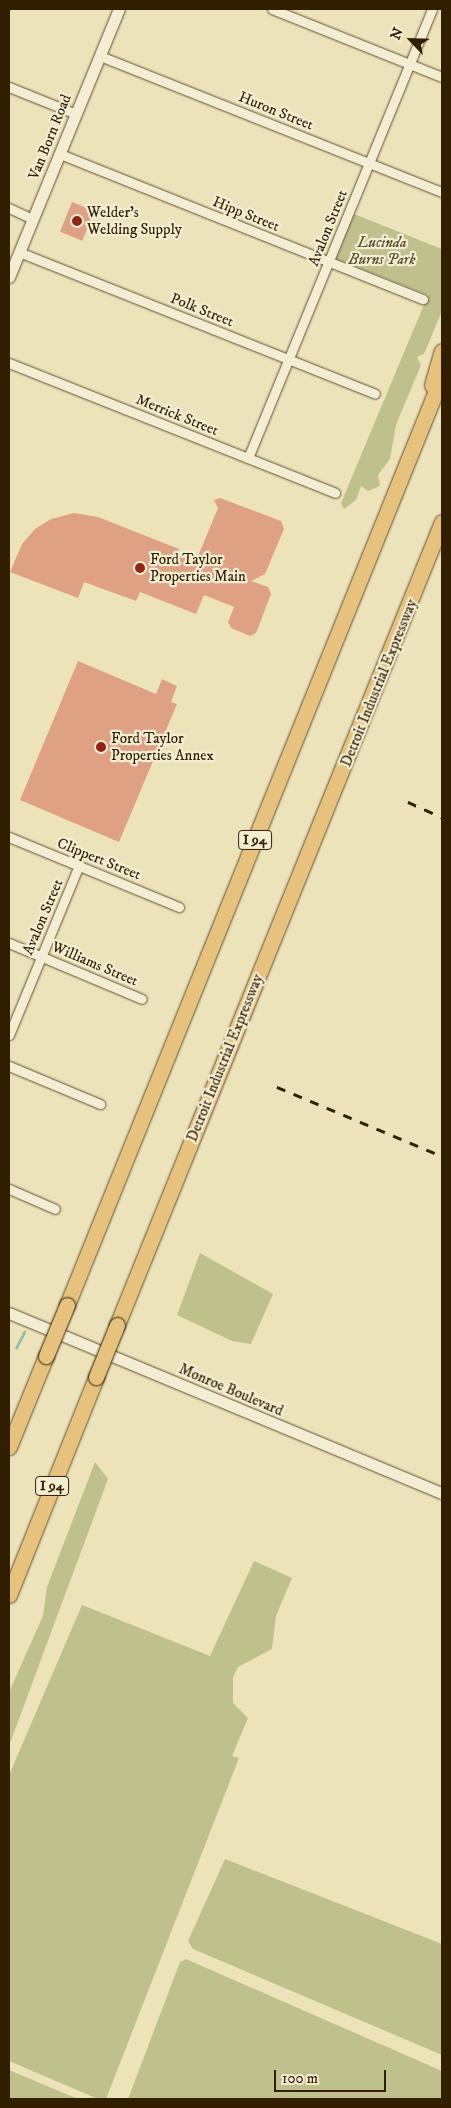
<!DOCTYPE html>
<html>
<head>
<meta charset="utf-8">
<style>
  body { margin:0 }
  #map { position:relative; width:451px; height:2108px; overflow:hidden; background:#ede3bb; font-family:"IM FELL DW Pica",serif }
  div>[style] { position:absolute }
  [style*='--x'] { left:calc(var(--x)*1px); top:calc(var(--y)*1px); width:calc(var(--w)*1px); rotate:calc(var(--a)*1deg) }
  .green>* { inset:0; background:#bfc18c }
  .stream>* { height:2.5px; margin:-1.25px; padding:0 1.25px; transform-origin:1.25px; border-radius:1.25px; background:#99bead }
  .building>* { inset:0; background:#dea183; transform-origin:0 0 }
  .roads { filter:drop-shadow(0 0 1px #614f30) drop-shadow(0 0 1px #614f30) }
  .street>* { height:9px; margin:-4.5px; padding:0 4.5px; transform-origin:4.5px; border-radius:4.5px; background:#f3edd3 }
  .secondary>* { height:11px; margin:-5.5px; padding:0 5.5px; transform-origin:5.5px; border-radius:5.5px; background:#f3edd3 }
  .highway>* { height:15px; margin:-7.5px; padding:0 7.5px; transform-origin:7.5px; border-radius:7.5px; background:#e6c27e }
  .rail>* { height:2.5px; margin-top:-1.25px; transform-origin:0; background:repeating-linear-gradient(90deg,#321e01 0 9px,transparent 0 18px) }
  .bridges { filter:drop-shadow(0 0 1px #321e01) drop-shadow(0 0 1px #321e01) }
  .highway-bridge>* { height:15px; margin:-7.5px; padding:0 7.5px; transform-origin:7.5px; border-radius:7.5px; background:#e6c27e }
  .dots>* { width:14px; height:14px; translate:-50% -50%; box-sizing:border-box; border:2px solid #f3edd3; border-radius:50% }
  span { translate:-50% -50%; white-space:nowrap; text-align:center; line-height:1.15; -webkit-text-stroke:4.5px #f3edd3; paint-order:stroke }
  .shield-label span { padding:1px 4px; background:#f3edd3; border:1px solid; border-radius:4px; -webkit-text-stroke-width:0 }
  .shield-label { font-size:14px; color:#321e01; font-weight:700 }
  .street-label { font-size:15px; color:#321e01 }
  .poi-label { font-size:15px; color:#321e01 }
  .left { translate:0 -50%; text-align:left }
  .park-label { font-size:15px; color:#5c4f2b; font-style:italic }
  .frame { position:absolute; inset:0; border:10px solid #321e01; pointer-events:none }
  .north { position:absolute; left:386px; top:15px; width:50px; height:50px; -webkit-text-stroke:4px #f3edd3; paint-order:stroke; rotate:294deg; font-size:14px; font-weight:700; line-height:20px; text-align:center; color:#321e01 }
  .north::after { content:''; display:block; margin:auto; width:18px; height:22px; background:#321e01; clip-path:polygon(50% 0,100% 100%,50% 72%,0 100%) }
  .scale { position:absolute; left:274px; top:2070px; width:112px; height:22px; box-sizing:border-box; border:2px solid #321e01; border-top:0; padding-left:6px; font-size:15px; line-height:18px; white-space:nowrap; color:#321e01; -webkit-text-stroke:4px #f3edd3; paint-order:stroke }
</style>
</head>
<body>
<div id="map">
  <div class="green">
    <div style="clip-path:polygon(354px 214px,442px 249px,442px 311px,424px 354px,417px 357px,421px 365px,396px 425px,390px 459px,378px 475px,380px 486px,368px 491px,361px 486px,356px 500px,344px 509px,341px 503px,428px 295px,336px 259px)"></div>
    <div style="clip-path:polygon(200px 1253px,273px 1294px,251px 1344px,232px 1341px,177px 1315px)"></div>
    <div style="clip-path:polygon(95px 1462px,108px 1479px,9px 1746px,9px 1692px,43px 1616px,47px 1587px)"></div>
    <div style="clip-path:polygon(254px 1561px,292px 1578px,276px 1616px,272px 1649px,238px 1667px,233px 1677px,233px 1703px,248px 1718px,232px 1756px,239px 1758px,106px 2099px,98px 2099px,9px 2061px,10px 1773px,82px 1605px,210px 1656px)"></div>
    <div style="clip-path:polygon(225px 1859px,442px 1944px,442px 2055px,193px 1949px,188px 1941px)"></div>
    <div style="clip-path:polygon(186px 1959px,442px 2071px,442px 2099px,128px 2099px,180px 1962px)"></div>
    <div style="clip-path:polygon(9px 2070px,78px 2099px,9px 2099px)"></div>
  </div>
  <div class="stream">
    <div style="--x:16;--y:1348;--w:18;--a:-63"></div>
  </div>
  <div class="building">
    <div style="left:72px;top:202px;width:24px;height:32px;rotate:22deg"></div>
    <div style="clip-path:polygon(220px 498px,281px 521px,284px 529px,265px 574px,251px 581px,268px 587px,271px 594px,256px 633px,250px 636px,231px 628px,228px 622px,234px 607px,204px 595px,196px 614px,140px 592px,136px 601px,84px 582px,78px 598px,10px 572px,22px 544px,35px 529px,51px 519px,74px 513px,98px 517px,179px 549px,177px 553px,196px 561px,218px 508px,214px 500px)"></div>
    <div style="clip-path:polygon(78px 661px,156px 694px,162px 679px,177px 686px,171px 702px,177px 704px,119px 842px,20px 800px)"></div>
  </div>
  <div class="roads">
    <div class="street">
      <div style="--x:272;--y:9;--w:183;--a:21.8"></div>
      <div style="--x:100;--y:56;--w:368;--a:21.7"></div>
      <div style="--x:9;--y:87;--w:72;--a:21.9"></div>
      <div style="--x:60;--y:154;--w:391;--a:21.8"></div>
      <div style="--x:9;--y:208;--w:26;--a:25"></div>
      <div style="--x:19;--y:252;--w:383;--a:21.7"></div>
      <div style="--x:9;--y:363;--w:351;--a:21.7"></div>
      <div style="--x:248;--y:458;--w:485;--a:-67.7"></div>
      <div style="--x:9;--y:837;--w:184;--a:22.4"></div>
      <div style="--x:9;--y:943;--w:144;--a:22.8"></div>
      <div style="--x:9;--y:1035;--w:184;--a:-67.6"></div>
      <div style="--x:9;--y:1066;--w:99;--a:22.7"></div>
      <div style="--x:9;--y:1189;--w:50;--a:23.5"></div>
    </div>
    <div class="secondary">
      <div style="--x:9;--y:277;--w:290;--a:-67.7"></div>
      <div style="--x:9;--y:1313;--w:469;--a:22.6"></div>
    </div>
    <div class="highway">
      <div style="--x:432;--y:385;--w:35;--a:-74"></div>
      <div style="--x:67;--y:1305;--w:1002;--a:-68.02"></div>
      <div style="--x:117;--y:1325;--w:866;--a:-67.97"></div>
      <div style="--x:9;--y:1447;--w:98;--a:-67.9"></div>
      <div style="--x:9;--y:1595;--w:235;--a:-68.2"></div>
    </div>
  </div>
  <div class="rail">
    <div style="--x:408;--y:802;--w:37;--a:24"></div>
    <div style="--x:277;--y:1087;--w:179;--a:22.7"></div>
  </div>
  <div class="bridges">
    <div class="highway-bridge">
      <div style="--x:46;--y:1356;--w:55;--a:-67.6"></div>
      <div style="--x:96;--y:1377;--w:56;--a:-68"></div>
    </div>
  </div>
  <div class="dots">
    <div style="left:77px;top:221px;background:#8f2418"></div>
    <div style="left:140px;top:568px;background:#8f2418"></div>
    <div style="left:101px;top:747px;background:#8f2418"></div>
  </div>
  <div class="shield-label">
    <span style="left:255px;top:840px">I 94</span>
    <span style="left:52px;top:1486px">I 94</span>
  </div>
  <div class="street-label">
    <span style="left:276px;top:111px;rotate:22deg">Huron Street</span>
    <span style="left:50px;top:137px;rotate:-68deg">Van Born Road</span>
    <span style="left:246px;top:214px;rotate:22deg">Hipp Street</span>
    <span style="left:328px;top:228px;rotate:-68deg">Avalon Street</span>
    <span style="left:202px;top:310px;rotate:22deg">Polk Street</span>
    <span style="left:177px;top:415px;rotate:22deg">Merrick Street</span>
    <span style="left:379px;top:683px;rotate:-68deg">Detroit Industrial Expressway</span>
    <span style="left:99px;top:859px;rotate:22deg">Clippert Street</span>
    <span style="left:43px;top:917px;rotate:-67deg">Avalon Street</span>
    <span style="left:95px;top:964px;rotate:23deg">Williams Street</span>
    <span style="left:225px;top:1058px;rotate:-68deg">Detroit Industrial Expressway</span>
    <span style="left:231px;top:1390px;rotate:23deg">Monroe Boulevard</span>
  </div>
  <div class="poi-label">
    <span class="left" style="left:87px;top:221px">Welder's<br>Welding Supply</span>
    <span class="left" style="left:150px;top:568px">Ford Taylor<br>Properties Main</span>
    <span class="left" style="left:111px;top:747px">Ford Taylor<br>Properties Annex</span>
  </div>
  <div class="park-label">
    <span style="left:382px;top:251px">Lucinda<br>Burns Park</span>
  </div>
  <div class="frame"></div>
  <div class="north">N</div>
  <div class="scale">100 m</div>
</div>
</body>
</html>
